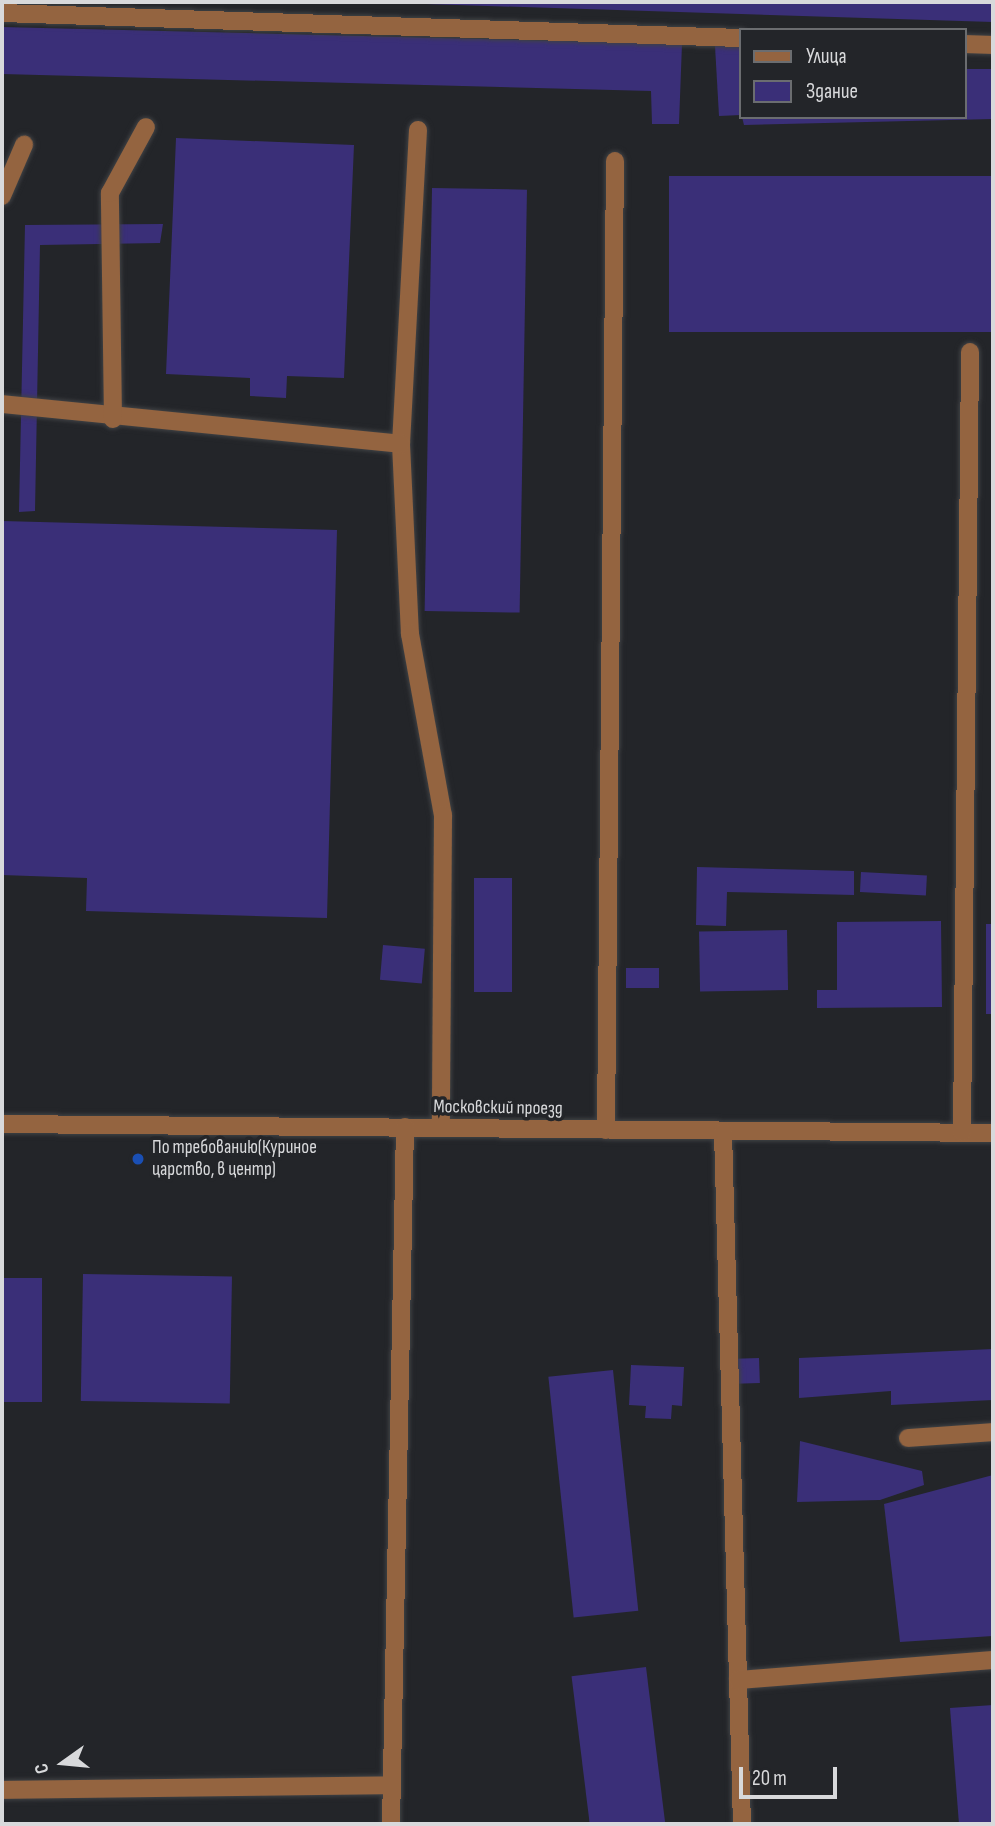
<!DOCTYPE html>
<html>
<head>
<meta charset="utf-8">
<style>
  body { margin:0 }
  #map { position:relative; width:995px; height:1826px; overflow:hidden; background:#232529; font-family:"Sofia Sans Condensed",sans-serif }
  div>[style] { position:absolute }
  [style*='--x'] { left:calc(var(--x)*1px); top:calc(var(--y)*1px); width:calc(var(--w)*1px); rotate:calc(var(--a)*1deg) }
  .building>* { inset:0; background:#3a2f78; transform-origin:0 0 }
  .roads { filter:drop-shadow(0 0 2px #404245) drop-shadow(0 0 2px #404245) }
  .minor>* { height:18px; margin:-9px; padding:0 9px; transform-origin:9px; border-radius:9px; background:#946440 }
  .dots>* { width:19px; height:19px; translate:-50% -50%; box-sizing:border-box; border:4px solid #232529; border-radius:50% }
  span { translate:-50% -50%; white-space:nowrap; text-align:center; line-height:1.15; -webkit-text-stroke:7px #232529; paint-order:stroke }
  .street-label { font-size:19px; color:#d8d9db }
  .poi-label { font-size:19px; color:#d8d9db }
  .left { translate:0 -50%; text-align:left }
  .frame { position:absolute; inset:0; border:4px solid #d8d9db; pointer-events:none }
  .legend { position:absolute; left:739px; top:28px; width:228px; height:91px; box-sizing:border-box; background:#232529; border:2px solid #6b6d70; margin:0; padding:9px 12px; list-style:none; font-size:21px; color:#d8d9db }
  .legend li { display:flex; align-items:center; gap:14px; height:35px }
  .legend b { width:35px; border:2px solid #6b6d70 }
  .north { position:absolute; left:28px; top:1728px; width:70px; height:70px; -webkit-text-stroke:5px #232529; paint-order:stroke; rotate:255deg; font-size:19px; font-weight:700; line-height:28px; text-align:center; color:#d8d9db }
  .north::after { content:''; display:block; margin:auto; width:24px; height:32px; background:#d8d9db; clip-path:polygon(50% 0,100% 100%,50% 72%,0 100%) }
  .scale { position:absolute; left:739px; top:1767px; width:98px; height:32px; box-sizing:border-box; border:4px solid #d8d9db; border-top:0; padding-left:9px; font-size:21px; line-height:24px; white-space:nowrap; color:#d8d9db; -webkit-text-stroke:5px #232529; paint-order:stroke }
</style>
</head>
<body>
<div id="map">
  <div class="building">
    <div style="clip-path:polygon(993px 2px,993px 22px,426px 4px,426px 2px)"></div>
    <div style="clip-path:polygon(2px 27px,682px 44px,679px 124px,652px 124px,651px 91px,2px 74px)"></div>
    <div style="clip-path:polygon(741px 45px,741px 115px,719px 116px,715px 46px)"></div>
    <div style="clip-path:polygon(965px 69px,993px 69px,993px 119px,744px 125px,742px 117px,965px 117px)"></div>
    <div style="clip-path:polygon(176px 138px,354px 145px,344px 378px,287px 376px,286px 398px,250px 396px,250px 378px,166px 374px)"></div>
    <div style="left:993px;top:176px;width:156px;height:324px;rotate:90deg"></div>
    <div style="left:432px;top:188px;width:95px;height:423px;rotate:1deg"></div>
    <div style="clip-path:polygon(163px 224px,160px 243px,40px 245px,35px 511px,19px 512px,25px 225px)"></div>
    <div style="clip-path:polygon(2px 521px,337px 530px,327px 918px,86px 911px,87px 878px,2px 875px)"></div>
    <div style="clip-path:polygon(697px 867px,854px 871px,854px 895px,727px 892px,726px 926px,696px 925px)"></div>
    <div style="left:861px;top:872px;width:66px;height:20px;rotate:3deg"></div>
    <div style="left:474px;top:878px;width:38px;height:114px"></div>
    <div style="clip-path:polygon(941px 921px,942px 1007px,817px 1008px,817px 990px,837px 990px,837px 922px)"></div>
    <div style="left:986px;top:924px;width:7px;height:90px"></div>
    <div style="left:787px;top:930px;width:60px;height:88px;rotate:89deg"></div>
    <div style="left:383px;top:945px;width:42px;height:35px;rotate:5deg"></div>
    <div style="left:626px;top:968px;width:33px;height:20px"></div>
    <div style="left:83px;top:1274px;width:149px;height:127px;rotate:1deg"></div>
    <div style="left:2px;top:1278px;width:40px;height:124px"></div>
    <div style="clip-path:polygon(993px 1349px,993px 1400px,891px 1405px,891px 1391px,799px 1398px,799px 1358px)"></div>
    <div style="left:759px;top:1358px;width:25px;height:24px;rotate:88deg"></div>
    <div style="clip-path:polygon(631px 1365px,684px 1367px,682px 1406px,672px 1405px,671px 1419px,645px 1418px,646px 1406px,629px 1405px)"></div>
    <div style="left:613px;top:1370px;width:242px;height:65px;rotate:84deg"></div>
    <div style="clip-path:polygon(800px 1441px,922px 1471px,924px 1485px,880px 1500px,797px 1502px)"></div>
    <div style="clip-path:polygon(993px 1475px,993px 1636px,900px 1642px,884px 1504px)"></div>
    <div style="left:646px;top:1667px;width:158px;height:75px;rotate:83deg"></div>
    <div style="clip-path:polygon(993px 1705px,993px 1824px,959px 1824px,950px 1708px)"></div>
  </div>
  <div class="roads">
    <div class="minor">
      <div style="--x:2;--y:13;--w:739;--a:1.94"></div>
      <div style="--x:965;--y:44;--w:28;--a:2"></div>
      <div style="--x:418;--y:130;--w:314;--a:93.1"></div>
      <div style="--x:401;--y:444;--w:190;--a:87.3"></div>
      <div style="--x:410;--y:634;--w:184;--a:79.7"></div>
      <div style="--x:443;--y:815;--w:313;--a:90.4"></div>
      <div style="--x:2;--y:196;--w:56;--a:-66.7"></div>
      <div style="--x:2;--y:404;--w:401;--a:5.7"></div>
      <div style="--x:113;--y:419;--w:226;--a:-90.8"></div>
      <div style="--x:110;--y:193;--w:75;--a:-61.4"></div>
      <div style="--x:2;--y:1124;--w:991;--a:0.52"></div>
      <div style="--x:606;--y:1130;--w:969;--a:-89.47"></div>
      <div style="--x:723;--y:1132;--w:692;--a:88.43"></div>
      <div style="--x:962;--y:1132;--w:780;--a:-89.41"></div>
      <div style="--x:908;--y:1438;--w:85;--a:-4"></div>
      <div style="--x:738;--y:1680;--w:256;--a:-4.5"></div>
      <div style="--x:2;--y:1790;--w:390;--a:-0.7"></div>
      <div style="--x:391;--y:1824;--w:697;--a:-88.85"></div>
    </div>
  </div>
  <div class="dots">
    <div style="left:138px;top:1159px;background:#1a4fb4"></div>
  </div>
  <div class="street-label">
    <span style="left:498px;top:1108px;rotate:1deg">Московский проезд</span>
  </div>
  <div class="poi-label">
    <span class="left" style="left:152px;top:1159px">По требованию(Куриное<br>царство, в центр)</span>
  </div>
  <div class="frame"></div>
  <ul class="legend">
  <li><b style="height:9px;background:#946440"></b>Улица</li>
  <li><b style="height:19px;background:#3a2f78"></b>Здание</li>
  </ul>
  <div class="north">С</div>
  <div class="scale">20 m</div>
</div>
</body>
</html>
